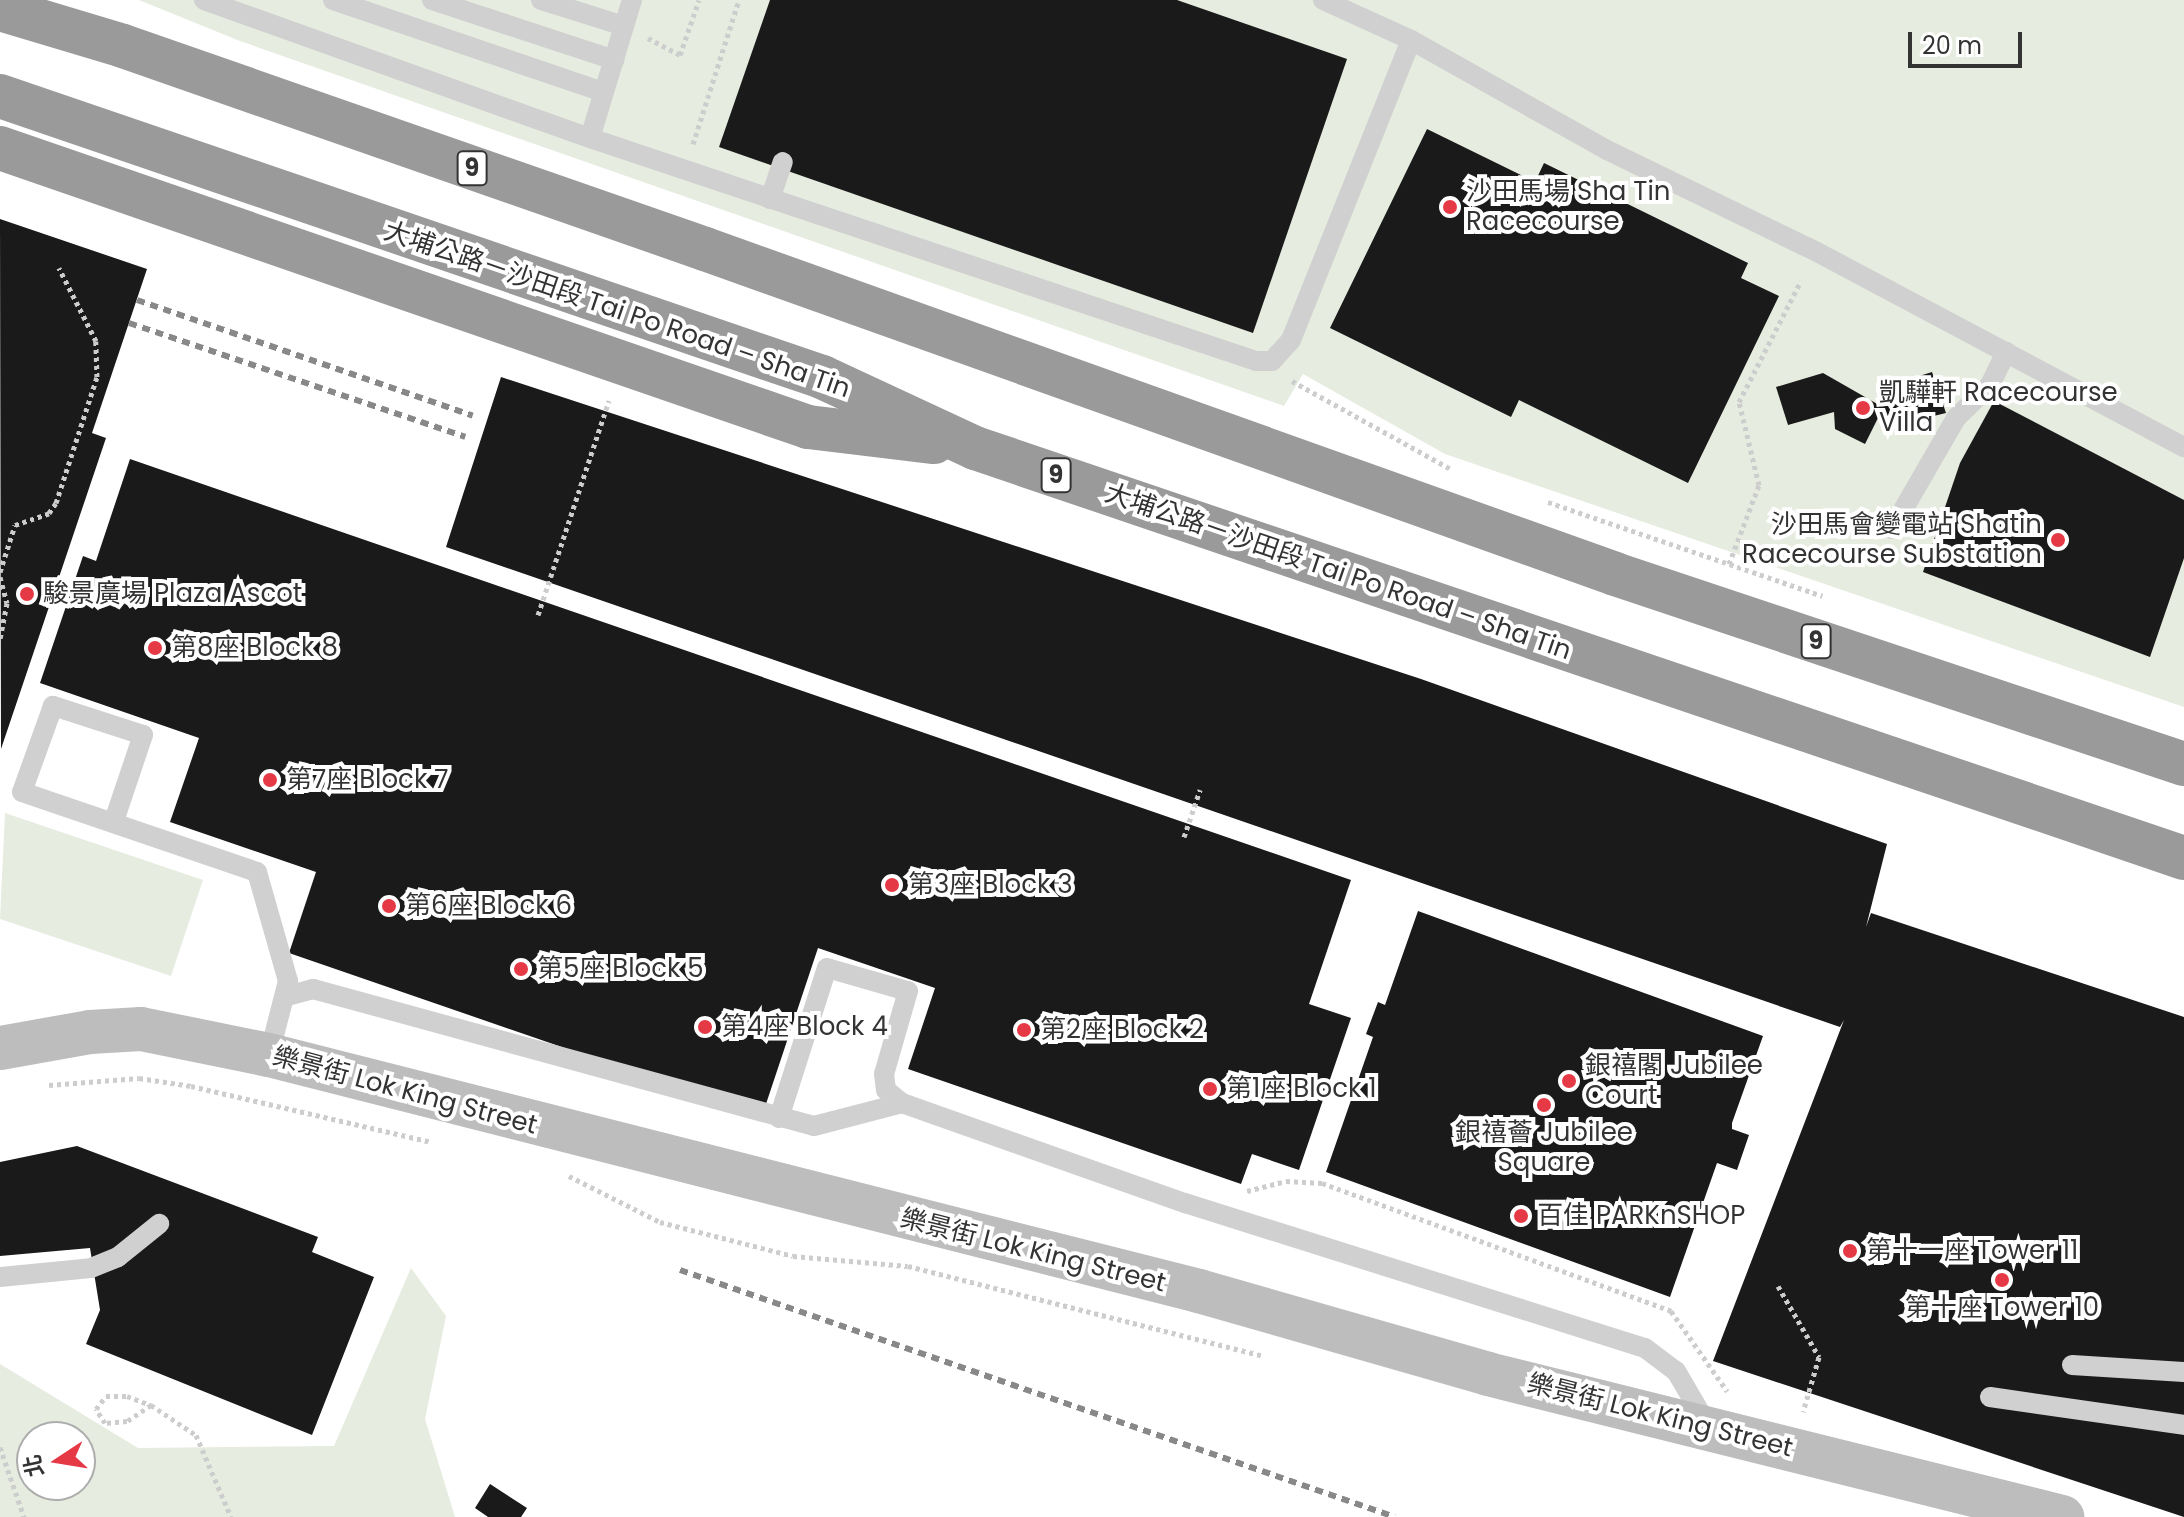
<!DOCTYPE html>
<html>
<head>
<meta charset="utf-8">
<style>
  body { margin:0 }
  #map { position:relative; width:2184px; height:1517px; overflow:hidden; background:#fff; font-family:Poppins,"Noto Sans TC",sans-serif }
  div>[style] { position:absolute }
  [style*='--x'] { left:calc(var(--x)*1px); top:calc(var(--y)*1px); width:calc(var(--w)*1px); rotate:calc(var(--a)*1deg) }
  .green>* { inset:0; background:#e6ecdf }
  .building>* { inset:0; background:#1a1a1a }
  .path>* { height:5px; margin-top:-2.5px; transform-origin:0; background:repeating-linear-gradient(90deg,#cdcdcd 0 4px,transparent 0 8px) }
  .lane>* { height:20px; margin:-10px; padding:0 10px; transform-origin:10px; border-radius:10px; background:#d0d0d0 }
  .secondary>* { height:44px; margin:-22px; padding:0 22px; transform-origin:22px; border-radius:22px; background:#bdbdbd }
  .highway>* { height:44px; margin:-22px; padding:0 22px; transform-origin:22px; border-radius:22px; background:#9a9a9a }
  .rail>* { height:6px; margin-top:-3px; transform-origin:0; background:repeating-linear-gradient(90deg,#888 0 8px,transparent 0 14px) }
  .dots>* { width:22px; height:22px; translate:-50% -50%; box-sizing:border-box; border:4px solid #fff; border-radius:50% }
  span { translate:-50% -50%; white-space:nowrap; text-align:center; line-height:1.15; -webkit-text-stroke:8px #fff; paint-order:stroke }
  .shield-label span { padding:2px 6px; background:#fff; border:2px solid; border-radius:6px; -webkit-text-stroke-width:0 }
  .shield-label { font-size:24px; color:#333; font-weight:700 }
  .poi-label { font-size:26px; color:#333 }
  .left { translate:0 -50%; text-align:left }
  .right { translate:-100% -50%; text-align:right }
  .street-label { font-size:26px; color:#333 }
  .north { position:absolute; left:16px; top:1421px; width:80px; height:80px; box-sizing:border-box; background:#fff; border:2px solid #adadad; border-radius:50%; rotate:258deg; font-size:22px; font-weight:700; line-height:32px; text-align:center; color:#333 }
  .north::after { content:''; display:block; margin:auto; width:28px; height:36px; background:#e63946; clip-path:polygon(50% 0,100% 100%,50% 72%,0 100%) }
  .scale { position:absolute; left:1908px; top:32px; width:114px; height:36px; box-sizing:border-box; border:4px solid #333; border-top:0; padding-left:10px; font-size:24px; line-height:28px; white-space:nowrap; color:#333; -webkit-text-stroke:6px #fff; paint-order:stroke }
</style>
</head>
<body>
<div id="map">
  <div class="green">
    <div style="clip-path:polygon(139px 0,2184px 0,2184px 707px,1445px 454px,1303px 374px,1284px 406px,240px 41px)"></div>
    <div style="clip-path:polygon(5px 813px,203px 880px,171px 976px,0 919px)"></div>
    <div style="clip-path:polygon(evenodd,411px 1268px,446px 1316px,425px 1419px,455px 1517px,0 1517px,0 1364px,138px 1448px,334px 1446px,411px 1268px,32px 1437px,80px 1437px,80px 1485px,32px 1485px,32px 1437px)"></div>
  </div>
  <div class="building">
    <div style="clip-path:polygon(770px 0,1177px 0,1347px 59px,1253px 333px,719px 147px)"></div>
    <div style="clip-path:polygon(1427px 129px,1535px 182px,1544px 163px,1748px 263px,1741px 278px,1779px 296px,1688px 483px,1519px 400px,1511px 417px,1330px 328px)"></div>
    <div style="clip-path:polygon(0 219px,147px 269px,92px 433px,106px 438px,1px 749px)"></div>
    <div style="clip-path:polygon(1932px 372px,1946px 413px,1896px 425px,1879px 416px,1865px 444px,1835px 429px,1834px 412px,1788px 425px,1776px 387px,1823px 373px,1879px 405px,1884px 387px)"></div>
    <div style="clip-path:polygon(501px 377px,1421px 679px,1887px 844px,1866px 927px,1871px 913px,2184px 1017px,2184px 1517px,1713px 1361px,1844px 1020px,1840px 1027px,446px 547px)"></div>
    <div style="clip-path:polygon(1994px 401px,2184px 500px,2184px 558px,2150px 657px,1923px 572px,1960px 463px)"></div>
    <div style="clip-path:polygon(130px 459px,1351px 880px,1309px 1004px,1351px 1018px,1299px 1170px,1252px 1154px,1241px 1184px,908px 1069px,935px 988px,818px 948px,762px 1116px,289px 953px,316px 872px,170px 822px,199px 738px,40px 683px,83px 556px,96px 561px)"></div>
    <div style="clip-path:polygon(1418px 911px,1763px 1036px,1732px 1123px,1732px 1129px,1749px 1135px,1737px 1170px,1717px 1163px,1670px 1297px,1326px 1172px,1373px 1037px,1366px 1034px,1378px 1002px,1385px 1005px)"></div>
    <div style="clip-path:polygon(77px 1146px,318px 1237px,312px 1252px,374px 1277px,312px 1435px,86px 1344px,100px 1310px,90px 1248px,0 1256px,0 1162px)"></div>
    <div style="clip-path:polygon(490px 1484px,527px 1508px,521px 1517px,488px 1517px,475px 1508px)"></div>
  </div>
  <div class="path">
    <div style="--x:648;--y:38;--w:36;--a:28"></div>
    <div style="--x:680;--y:55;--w:58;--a:-70.9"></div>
    <div style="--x:693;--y:144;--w:151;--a:-72.3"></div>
    <div style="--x:1292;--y:381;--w:182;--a:29"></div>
    <div style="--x:1548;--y:502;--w:290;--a:18.9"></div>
    <div style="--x:1729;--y:564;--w:85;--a:-69.2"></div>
    <div style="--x:1759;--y:485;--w:85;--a:-103.5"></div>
    <div style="--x:1739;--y:402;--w:136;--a:-62.9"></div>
    <div style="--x:0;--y:572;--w:49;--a:-72.3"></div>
    <div style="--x:15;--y:525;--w:36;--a:-19"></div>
    <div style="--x:49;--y:513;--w:12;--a:-55"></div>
    <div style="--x:56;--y:503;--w:133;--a:-72"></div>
    <div style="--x:97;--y:377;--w:36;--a:-92"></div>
    <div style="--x:96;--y:341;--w:82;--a:-116.9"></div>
    <div style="--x:0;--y:577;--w:27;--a:75"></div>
    <div style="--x:7;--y:603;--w:38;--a:101"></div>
    <div style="--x:538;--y:615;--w:226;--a:-71.7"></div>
    <div style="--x:1184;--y:837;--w:50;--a:-71.2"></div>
    <div style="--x:49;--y:1085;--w:90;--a:-4.4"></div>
    <div style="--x:139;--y:1078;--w:53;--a:8.7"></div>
    <div style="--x:191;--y:1086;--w:246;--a:13.1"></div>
    <div style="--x:569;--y:1176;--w:102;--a:26.8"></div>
    <div style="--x:660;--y:1222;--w:137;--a:14.3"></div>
    <div style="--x:793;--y:1256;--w:115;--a:5"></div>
    <div style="--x:908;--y:1266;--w:367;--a:14.2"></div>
    <div style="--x:1247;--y:1191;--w:40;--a:-14.4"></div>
    <div style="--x:1286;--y:1181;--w:36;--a:3"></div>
    <div style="--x:1322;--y:1183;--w:372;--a:20.1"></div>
    <div style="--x:1671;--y:1311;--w:98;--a:55"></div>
    <div style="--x:1778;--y:1286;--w:82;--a:60"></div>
    <div style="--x:1819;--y:1357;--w:57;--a:106.2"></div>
    <div style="--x:151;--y:1405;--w:29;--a:146"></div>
    <div style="--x:127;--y:1421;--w:22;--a:175"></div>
    <div style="--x:105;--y:1423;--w:17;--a:-123"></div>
    <div style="--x:96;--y:1409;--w:16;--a:-52"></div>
    <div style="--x:106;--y:1396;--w:21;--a:0"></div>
    <div style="--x:127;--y:1396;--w:26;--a:21"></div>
    <div style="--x:151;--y:1405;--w:54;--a:33.7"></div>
    <div style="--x:196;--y:1435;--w:89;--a:66.9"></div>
    <div style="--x:0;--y:1447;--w:74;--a:71.1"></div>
  </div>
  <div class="lane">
    <div style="--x:204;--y:0;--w:410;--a:19.7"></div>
    <div style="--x:590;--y:138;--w:702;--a:18.51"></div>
    <div style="--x:1256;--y:361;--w:16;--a:0"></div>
    <div style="--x:1272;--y:361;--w:28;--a:-48"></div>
    <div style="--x:1291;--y:340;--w:323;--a:-68.2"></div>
    <div style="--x:333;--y:0;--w:285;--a:18.8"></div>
    <div style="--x:432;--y:0;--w:192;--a:18.2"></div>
    <div style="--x:541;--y:0;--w:87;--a:17.4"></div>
    <div style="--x:1323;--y:0;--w:97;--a:24.4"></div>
    <div style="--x:1411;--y:40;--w:225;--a:29.3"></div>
    <div style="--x:1607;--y:150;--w:233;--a:25.9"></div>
    <div style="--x:1817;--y:252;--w:416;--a:28"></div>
    <div style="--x:590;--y:138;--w:144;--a:-73.1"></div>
    <div style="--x:770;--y:199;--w:39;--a:-71"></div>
    <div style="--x:1892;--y:529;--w:128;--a:-60"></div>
    <div style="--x:1956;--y:418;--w:47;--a:-44.1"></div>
    <div style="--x:1990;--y:385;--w:37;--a:-64"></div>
    <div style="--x:114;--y:821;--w:91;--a:-71.4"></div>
    <div style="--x:143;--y:735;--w:95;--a:-162.1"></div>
    <div style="--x:53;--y:706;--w:91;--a:109.8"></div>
    <div style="--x:22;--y:792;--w:248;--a:18.8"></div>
    <div style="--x:257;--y:872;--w:113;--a:74.1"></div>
    <div style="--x:288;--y:981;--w:76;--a:104.4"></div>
    <div style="--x:287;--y:996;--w:27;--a:-15"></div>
    <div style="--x:313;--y:989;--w:519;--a:15.29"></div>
    <div style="--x:814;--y:1126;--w:91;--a:-14.6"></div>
    <div style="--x:779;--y:1118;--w:157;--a:-72.3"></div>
    <div style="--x:827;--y:968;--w:84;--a:15.9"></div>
    <div style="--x:908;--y:991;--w:86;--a:106.1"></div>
    <div style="--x:884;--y:1074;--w:16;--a:83"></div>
    <div style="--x:886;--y:1090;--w:21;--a:39"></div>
    <div style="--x:902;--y:1103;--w:300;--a:19.5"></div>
    <div style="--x:1185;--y:1203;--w:482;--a:17.5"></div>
    <div style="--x:1645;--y:1348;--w:39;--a:37"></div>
    <div style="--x:1676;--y:1371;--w:64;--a:59.8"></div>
    <div style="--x:0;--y:1277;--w:91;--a:-5.6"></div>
    <div style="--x:91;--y:1268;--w:29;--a:-22"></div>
    <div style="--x:118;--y:1257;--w:53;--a:-38.8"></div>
    <div style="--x:2072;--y:1365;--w:112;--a:3.6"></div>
    <div style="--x:1990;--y:1397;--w:196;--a:8.2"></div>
  </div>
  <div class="secondary">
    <div style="--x:0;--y:1048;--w:91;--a:-10.1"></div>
    <div style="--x:90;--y:1032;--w:51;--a:-3.4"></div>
    <div style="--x:141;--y:1029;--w:131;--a:11.5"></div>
    <div style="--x:269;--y:1055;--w:959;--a:14.24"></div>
    <div style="--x:1199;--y:1291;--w:301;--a:16"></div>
    <div style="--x:1488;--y:1374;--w:592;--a:13.99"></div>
  </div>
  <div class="highway">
    <div style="--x:0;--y:9;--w:128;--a:16.7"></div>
    <div style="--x:123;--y:46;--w:616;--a:19.23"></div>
    <div style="--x:705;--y:249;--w:966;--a:19.65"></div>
    <div style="--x:1615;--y:574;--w:600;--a:18.47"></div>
    <div style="--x:0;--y:96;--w:869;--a:18.87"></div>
    <div style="--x:822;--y:377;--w:169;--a:24.9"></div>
    <div style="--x:975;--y:448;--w:1277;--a:18.73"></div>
    <div style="--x:0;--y:148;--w:855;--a:19.05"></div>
    <div style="--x:808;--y:427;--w:127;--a:6.8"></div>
  </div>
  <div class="rail">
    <div style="--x:137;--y:300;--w:355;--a:19"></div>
    <div style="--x:129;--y:323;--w:355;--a:18.7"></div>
    <div style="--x:680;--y:1270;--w:756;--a:19.06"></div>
  </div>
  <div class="dots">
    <div style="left:1450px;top:207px;background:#e63946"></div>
    <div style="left:1863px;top:408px;background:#e63946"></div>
    <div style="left:2058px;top:540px;background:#e63946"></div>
    <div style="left:27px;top:594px;background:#e63946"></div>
    <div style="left:155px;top:648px;background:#e63946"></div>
    <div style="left:270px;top:780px;background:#e63946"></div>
    <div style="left:892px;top:885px;background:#e63946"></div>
    <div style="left:389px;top:906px;background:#e63946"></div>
    <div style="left:521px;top:969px;background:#e63946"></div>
    <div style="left:705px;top:1027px;background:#e63946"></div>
    <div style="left:1024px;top:1030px;background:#e63946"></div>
    <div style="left:1569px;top:1081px;background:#e63946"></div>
    <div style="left:1210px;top:1089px;background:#e63946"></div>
    <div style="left:1544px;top:1105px;background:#e63946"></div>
    <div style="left:1521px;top:1216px;background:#e63946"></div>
    <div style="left:1850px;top:1251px;background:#e63946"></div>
    <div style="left:2002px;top:1280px;background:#e63946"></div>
  </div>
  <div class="shield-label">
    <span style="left:472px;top:168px">9</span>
    <span style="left:1056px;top:475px">9</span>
    <span style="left:1816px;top:641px">9</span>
  </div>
  <div class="poi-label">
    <span class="left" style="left:1466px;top:207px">沙田馬場 Sha Tin<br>Racecourse</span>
    <span class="left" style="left:1879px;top:408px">凱驊軒 Racecourse<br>Villa</span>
    <span class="right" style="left:2042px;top:540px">沙田馬會變電站 Shatin<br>Racecourse Substation</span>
    <span class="left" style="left:43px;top:594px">駿景廣場 Plaza Ascot</span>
    <span class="left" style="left:171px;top:648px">第8座 Block 8</span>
    <span class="left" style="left:286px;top:780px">第7座 Block 7</span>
    <span class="left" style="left:908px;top:885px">第3座 Block 3</span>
    <span class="left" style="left:405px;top:906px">第6座 Block 6</span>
    <span class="left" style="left:537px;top:969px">第5座 Block 5</span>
    <span class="left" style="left:721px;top:1027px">第4座 Block 4</span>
    <span class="left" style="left:1040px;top:1030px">第2座 Block 2</span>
    <span class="left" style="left:1585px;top:1081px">銀禧閣 Jubilee<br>Court</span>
    <span class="left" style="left:1226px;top:1089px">第1座 Block 1</span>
    <span style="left:1544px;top:1148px">銀禧薈 Jubilee<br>Square</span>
    <span class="left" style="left:1537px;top:1216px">百佳 PARKnSHOP</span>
    <span class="left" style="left:1866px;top:1251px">第十一座 Tower 11</span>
    <span style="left:2002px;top:1308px">第十座 Tower 10</span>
  </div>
  <div class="street-label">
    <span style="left:617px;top:310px;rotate:19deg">大埔公路－沙田段 Tai Po Road – Sha Tin</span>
    <span style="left:1338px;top:572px;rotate:19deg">大埔公路－沙田段 Tai Po Road – Sha Tin</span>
    <span style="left:405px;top:1091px;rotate:15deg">樂景街 Lok King Street</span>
    <span style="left:1033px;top:1251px;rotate:14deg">樂景街 Lok King Street</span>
    <span style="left:1660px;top:1416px;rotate:14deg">樂景街 Lok King Street</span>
  </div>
  <div class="north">北</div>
  <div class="scale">20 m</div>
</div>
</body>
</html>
